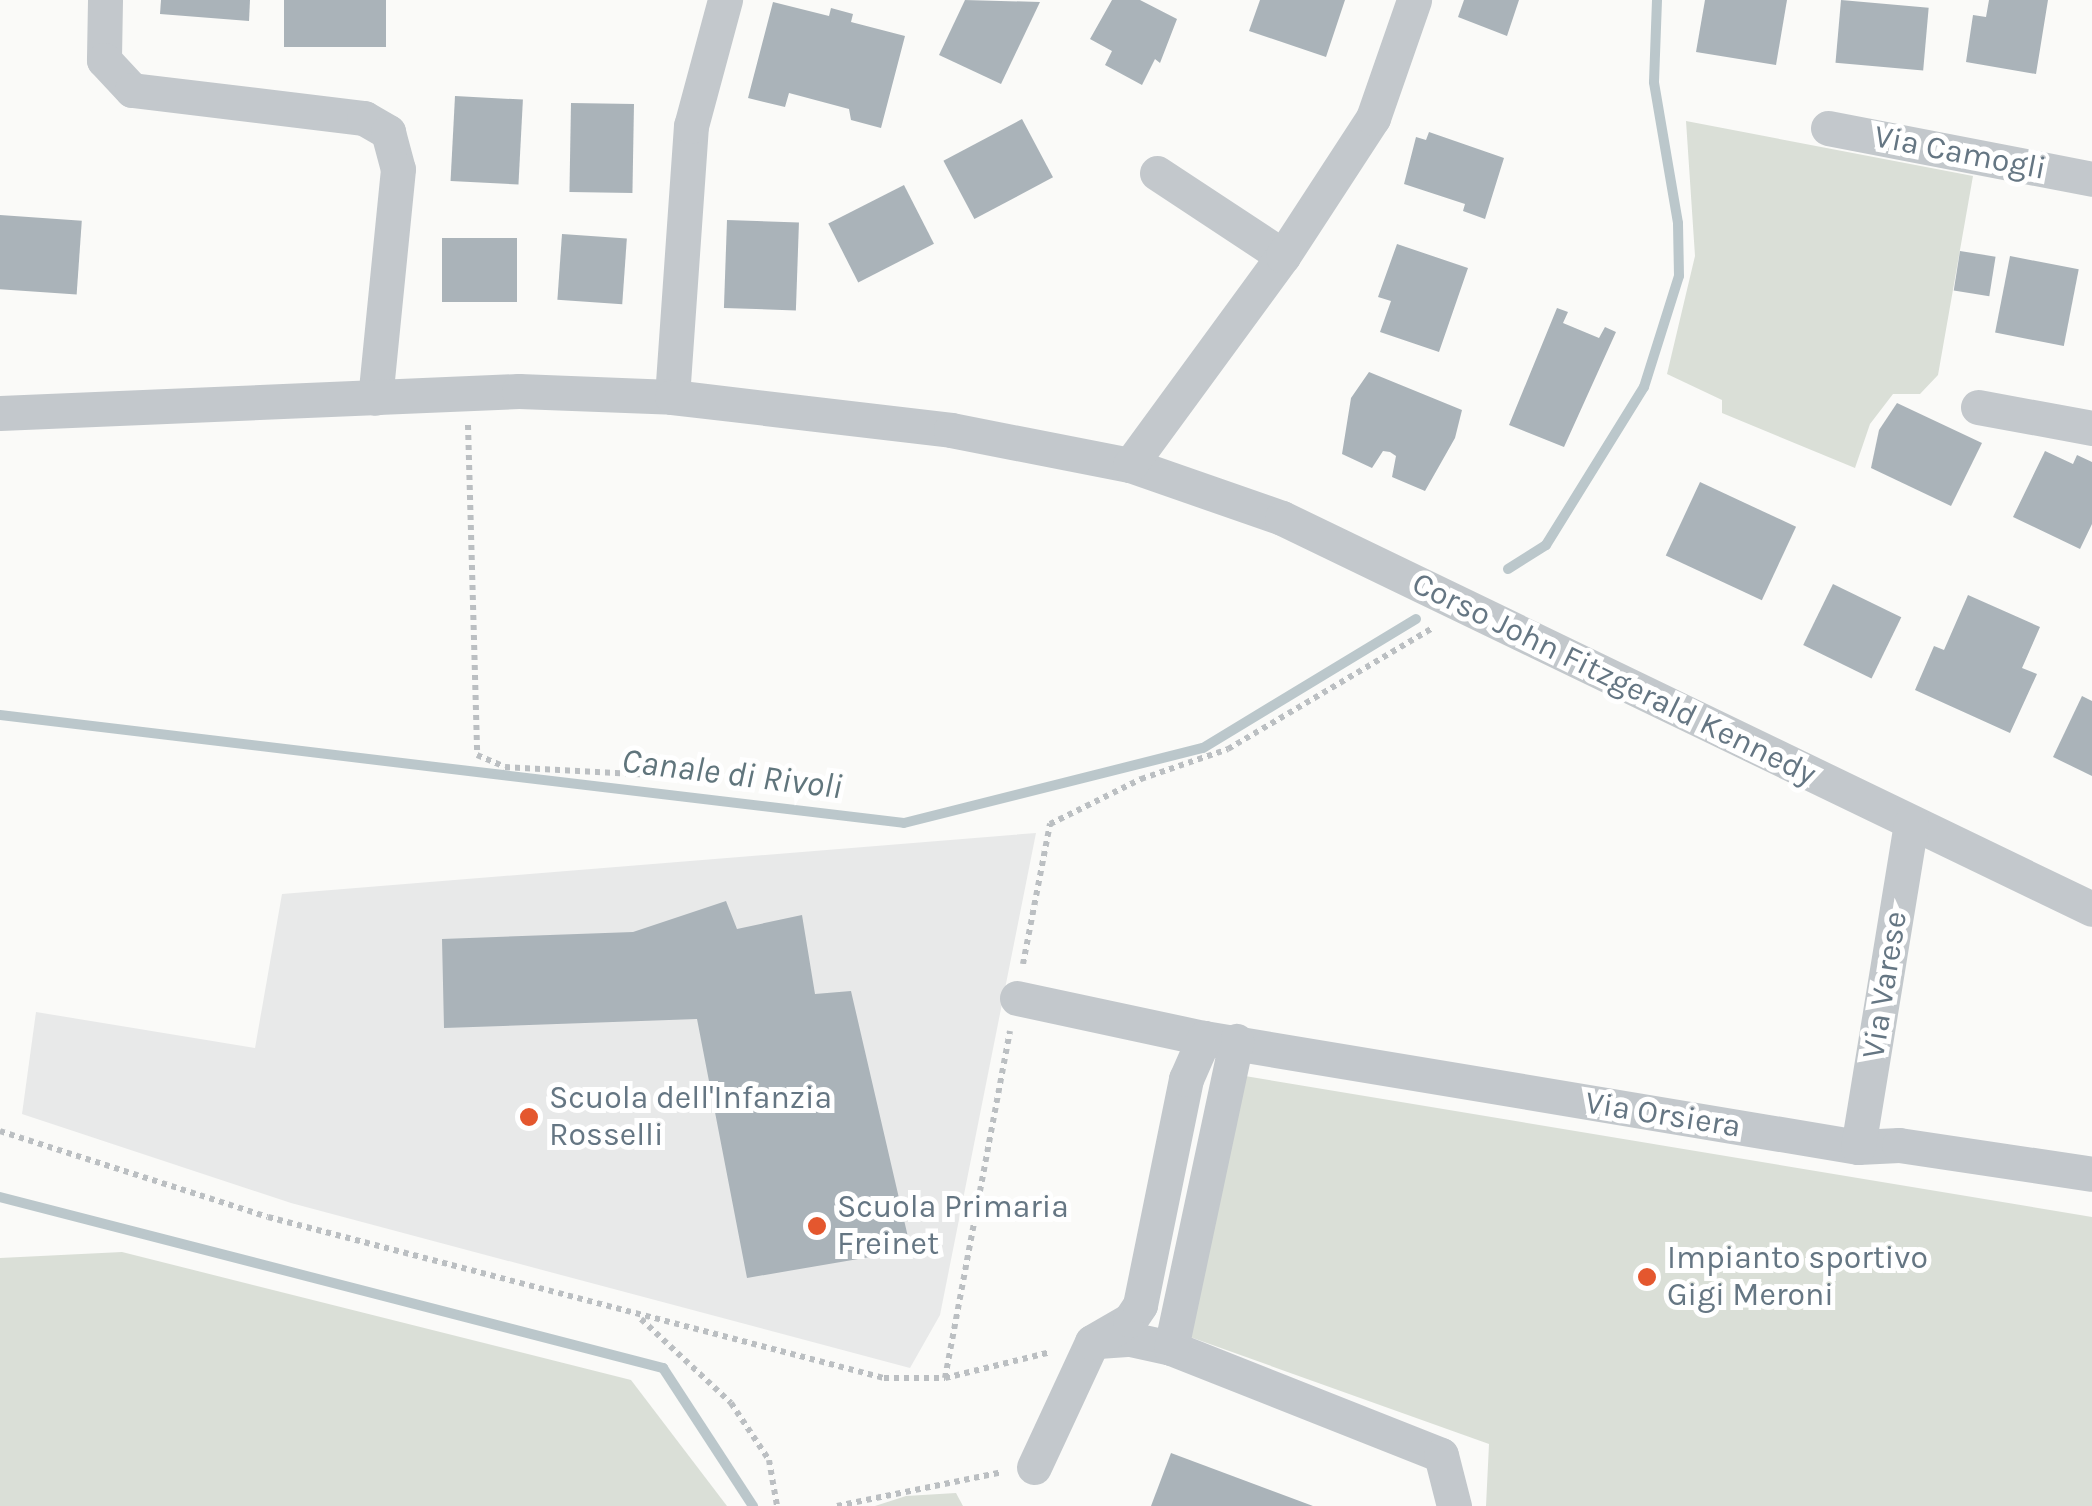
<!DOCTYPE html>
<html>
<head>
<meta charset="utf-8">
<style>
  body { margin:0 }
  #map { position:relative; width:2092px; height:1506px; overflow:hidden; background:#fafaf8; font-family:Karla,sans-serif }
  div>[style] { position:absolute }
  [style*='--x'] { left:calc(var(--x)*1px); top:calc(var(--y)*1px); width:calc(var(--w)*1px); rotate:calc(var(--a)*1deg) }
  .built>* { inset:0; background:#e8e9e9 }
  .green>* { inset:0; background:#dadfd7 }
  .stream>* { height:10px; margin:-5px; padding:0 5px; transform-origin:5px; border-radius:5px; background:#bbc7cb }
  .building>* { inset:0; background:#aab3b9; transform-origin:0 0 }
  .path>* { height:6px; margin-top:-3px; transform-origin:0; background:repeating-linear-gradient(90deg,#bbbfc2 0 5px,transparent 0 10px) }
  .minor>* { height:35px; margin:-17.5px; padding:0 17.5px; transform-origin:17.5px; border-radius:17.5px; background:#c3c8cc }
  .dots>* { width:28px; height:28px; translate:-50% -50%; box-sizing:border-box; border:5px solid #fff; border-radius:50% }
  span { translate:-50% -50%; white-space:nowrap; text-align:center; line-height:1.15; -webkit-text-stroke:10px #fff; paint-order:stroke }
  .street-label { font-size:32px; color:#657683 }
  .poi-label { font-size:32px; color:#657683 }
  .left { translate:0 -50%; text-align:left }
  .water-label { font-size:35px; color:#60757c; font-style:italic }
</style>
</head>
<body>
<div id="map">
  <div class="built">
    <div style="clip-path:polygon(1036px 833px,940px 1315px,910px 1368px,291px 1203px,22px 1114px,36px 1012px,255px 1048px,282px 894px)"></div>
  </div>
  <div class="green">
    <div style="clip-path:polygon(1686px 121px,1973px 176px,1938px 375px,1920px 394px,1893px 394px,1870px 424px,1855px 468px,1722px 413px,1722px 400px,1667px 374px,1695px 256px)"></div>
    <div style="clip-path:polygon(1245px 1076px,2092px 1217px,2092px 1506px,1486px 1506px,1489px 1444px,1190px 1337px)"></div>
    <div style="clip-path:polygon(122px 1252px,631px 1380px,727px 1506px,0 1506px,0 1258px)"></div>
    <div style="clip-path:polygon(956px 1493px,963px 1506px,875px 1506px,906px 1496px)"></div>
  </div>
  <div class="stream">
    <div style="--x:1508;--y:569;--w:45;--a:-32.3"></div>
    <div style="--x:1546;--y:545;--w:186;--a:-58.2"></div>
    <div style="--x:1644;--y:387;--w:116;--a:-72.5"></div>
    <div style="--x:1679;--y:276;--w:53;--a:-91.1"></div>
    <div style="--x:1678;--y:223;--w:143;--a:-99.7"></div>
    <div style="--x:1654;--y:82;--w:82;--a:-87.9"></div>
    <div style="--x:0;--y:715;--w:910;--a:6.81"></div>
    <div style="--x:904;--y:823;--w:308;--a:-14.1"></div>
    <div style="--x:1203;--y:748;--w:249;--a:-31.2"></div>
    <div style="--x:0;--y:1197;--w:685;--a:14.46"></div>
    <div style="--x:663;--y:1368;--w:165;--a:56.9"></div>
  </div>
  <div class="building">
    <div style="clip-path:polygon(161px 0,250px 0,249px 21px,160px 14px)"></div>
    <div style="left:284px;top:0;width:102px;height:47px"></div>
    <div style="clip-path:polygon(965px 0,1040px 2px,1001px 84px,939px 55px)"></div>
    <div style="clip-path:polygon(1112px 0,1140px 0,1177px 19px,1160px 63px,1155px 59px,1142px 85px,1105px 65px,1112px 51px,1090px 39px)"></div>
    <div style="clip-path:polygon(1260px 0,1345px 0,1326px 57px,1249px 31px)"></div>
    <div style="clip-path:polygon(1464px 0,1519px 0,1507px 36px,1458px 17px)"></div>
    <div style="clip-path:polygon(1705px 0,1787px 0,1776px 65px,1696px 52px)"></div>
    <div style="left:1841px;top:0;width:88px;height:63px;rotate:5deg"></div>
    <div style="clip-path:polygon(1989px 0,2048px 0,2036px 74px,1966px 62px,1973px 15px,1986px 17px)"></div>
    <div style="clip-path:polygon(773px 2px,829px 16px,831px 8px,853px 14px,851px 22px,905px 36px,881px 128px,851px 120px,849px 109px,789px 93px,785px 107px,748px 98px)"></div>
    <div style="left:455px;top:96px;width:68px;height:85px;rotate:3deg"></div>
    <div style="left:571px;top:103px;width:63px;height:89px;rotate:1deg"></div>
    <div style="left:1022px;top:119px;width:66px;height:89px;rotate:62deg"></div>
    <div style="clip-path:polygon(1429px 132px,1504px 158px,1485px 219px,1463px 211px,1465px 204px,1404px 184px,1416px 137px,1426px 140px)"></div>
    <div style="left:904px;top:185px;width:66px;height:85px;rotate:63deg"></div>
    <div style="left:0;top:215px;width:82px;height:74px;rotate:4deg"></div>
    <div style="left:727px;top:220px;width:72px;height:88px;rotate:2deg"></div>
    <div style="left:562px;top:234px;width:65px;height:66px;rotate:4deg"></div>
    <div style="left:442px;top:238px;width:75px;height:64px"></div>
    <div style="clip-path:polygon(1397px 244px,1468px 268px,1439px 352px,1380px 332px,1391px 301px,1378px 297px)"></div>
    <div style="left:1960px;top:251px;width:36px;height:40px;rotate:9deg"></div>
    <div style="left:2010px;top:256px;width:70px;height:78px;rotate:11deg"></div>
    <div style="clip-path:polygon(1557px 308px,1568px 312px,1563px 323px,1599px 338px,1605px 327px,1616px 332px,1564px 447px,1509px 425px)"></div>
    <div style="clip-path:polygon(1369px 372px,1462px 410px,1455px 438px,1425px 491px,1392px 477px,1396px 456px,1390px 452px,1383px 451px,1372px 468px,1342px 454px,1351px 398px)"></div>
    <div style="clip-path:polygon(1897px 403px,1982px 443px,1951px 506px,1871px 468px,1879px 430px)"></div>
    <div style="clip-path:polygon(2045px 451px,2073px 464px,2077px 455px,2092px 462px,2092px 524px,2080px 549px,2013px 517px)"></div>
    <div style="left:1700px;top:482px;width:106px;height:81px;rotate:25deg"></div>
    <div style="left:1833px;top:584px;width:76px;height:68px;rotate:26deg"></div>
    <div style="clip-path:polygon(1968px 595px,2040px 627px,2022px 668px,2037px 674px,2010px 733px,1915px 690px,1934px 646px,1944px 650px)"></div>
    <div style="clip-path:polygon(2082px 696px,2092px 701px,2092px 776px,2053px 757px)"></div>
    <div style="clip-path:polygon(726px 901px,737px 929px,802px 915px,815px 994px,851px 991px,911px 1250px,747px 1278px,697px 1019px,444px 1028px,442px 939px,633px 932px)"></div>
    <div style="clip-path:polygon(1171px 1453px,1313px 1506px,1151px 1506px)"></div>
  </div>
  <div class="path">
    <div style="--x:468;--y:425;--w:330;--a:88.4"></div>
    <div style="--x:477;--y:755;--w:30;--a:23"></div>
    <div style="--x:505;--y:767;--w:237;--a:3.1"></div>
    <div style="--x:1023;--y:964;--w:143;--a:-79.1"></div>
    <div style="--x:1050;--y:824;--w:102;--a:-26.3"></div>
    <div style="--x:1141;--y:779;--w:92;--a:-19"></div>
    <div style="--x:1228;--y:749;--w:236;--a:-30.6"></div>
    <div style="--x:0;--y:1131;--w:281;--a:17.8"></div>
    <div style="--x:268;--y:1217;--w:637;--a:14.65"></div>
    <div style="--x:884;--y:1378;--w:61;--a:0"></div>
    <div style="--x:945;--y:1378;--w:109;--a:-13.8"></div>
    <div style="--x:641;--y:1319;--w:123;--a:43"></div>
    <div style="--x:731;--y:1403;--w:69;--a:56.3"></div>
    <div style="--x:769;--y:1460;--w:47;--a:80.1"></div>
    <div style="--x:945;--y:1378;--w:353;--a:-79.4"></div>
    <div style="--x:837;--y:1506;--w:168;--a:-11.6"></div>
  </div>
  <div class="minor">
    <div style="--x:105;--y:0;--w:60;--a:91"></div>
    <div style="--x:104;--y:60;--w:41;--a:47"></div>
    <div style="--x:132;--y:90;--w:234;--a:6.9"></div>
    <div style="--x:364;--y:118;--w:28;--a:30"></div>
    <div style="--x:388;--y:132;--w:38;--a:75"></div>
    <div style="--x:398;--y:169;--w:230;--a:95.7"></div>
    <div style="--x:1828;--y:128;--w:269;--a:10.9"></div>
    <div style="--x:1157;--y:173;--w:151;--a:33.4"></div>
    <div style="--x:672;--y:397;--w:272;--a:-86"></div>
    <div style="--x:691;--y:126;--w:131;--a:-74.9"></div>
    <div style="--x:1978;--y:407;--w:116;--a:10.4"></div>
    <div style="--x:0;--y:413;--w:519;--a:-2.43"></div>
    <div style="--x:519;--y:391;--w:153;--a:2.2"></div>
    <div style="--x:672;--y:397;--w:281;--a:6.7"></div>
    <div style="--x:951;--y:430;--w:182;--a:11.1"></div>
    <div style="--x:1130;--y:465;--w:161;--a:19.2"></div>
    <div style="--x:1282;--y:518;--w:899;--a:25.77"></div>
    <div style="--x:1130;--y:465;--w:259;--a:-53.8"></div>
    <div style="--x:1283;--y:256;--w:165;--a:-56.9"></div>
    <div style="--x:1373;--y:118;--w:125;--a:-70.8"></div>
    <div style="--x:1017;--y:998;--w:191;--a:12.1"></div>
    <div style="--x:1204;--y:1038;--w:663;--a:9.46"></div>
    <div style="--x:1858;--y:1147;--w:41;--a:-2.8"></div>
    <div style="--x:1899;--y:1145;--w:195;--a:8.5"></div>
    <div style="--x:1858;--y:1147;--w:328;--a:-80.7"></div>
    <div style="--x:1098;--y:1341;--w:32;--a:-4"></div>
    <div style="--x:1130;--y:1339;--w:42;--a:12.4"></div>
    <div style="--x:1171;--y:1348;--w:290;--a:21.6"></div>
    <div style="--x:1441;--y:1455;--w:53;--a:75.7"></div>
    <div style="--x:1171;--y:1348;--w:314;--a:-78"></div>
    <div style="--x:1034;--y:1467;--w:138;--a:-65.1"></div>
    <div style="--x:1092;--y:1342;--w:44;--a:-30.1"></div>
    <div style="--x:1130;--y:1320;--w:18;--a:-56"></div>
    <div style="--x:1140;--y:1305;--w:231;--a:-78.5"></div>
    <div style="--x:1186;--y:1079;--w:45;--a:-66.3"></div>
  </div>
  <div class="dots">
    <div style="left:529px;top:1117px;background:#e4572e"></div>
    <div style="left:817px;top:1226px;background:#e4572e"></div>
    <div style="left:1647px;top:1277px;background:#e4572e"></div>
  </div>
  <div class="street-label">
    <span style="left:1960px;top:153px;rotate:11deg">Via Camogli</span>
    <span style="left:1614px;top:679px;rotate:26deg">Corso John Fitzgerald Kennedy</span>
    <span style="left:1885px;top:985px;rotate:-81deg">Via Varese</span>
    <span style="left:1663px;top:1115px;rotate:9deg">Via Orsiera</span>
  </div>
  <div class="poi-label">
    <span class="left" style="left:549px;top:1117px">Scuola dell'Infanzia<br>Rosselli</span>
    <span class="left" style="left:837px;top:1226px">Scuola Primaria<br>Freinet</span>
    <span class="left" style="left:1667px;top:1277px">Impianto sportivo<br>Gigi Meroni</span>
  </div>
  <div class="water-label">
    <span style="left:732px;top:774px;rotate:7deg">Canale di Rivoli</span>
  </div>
</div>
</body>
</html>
